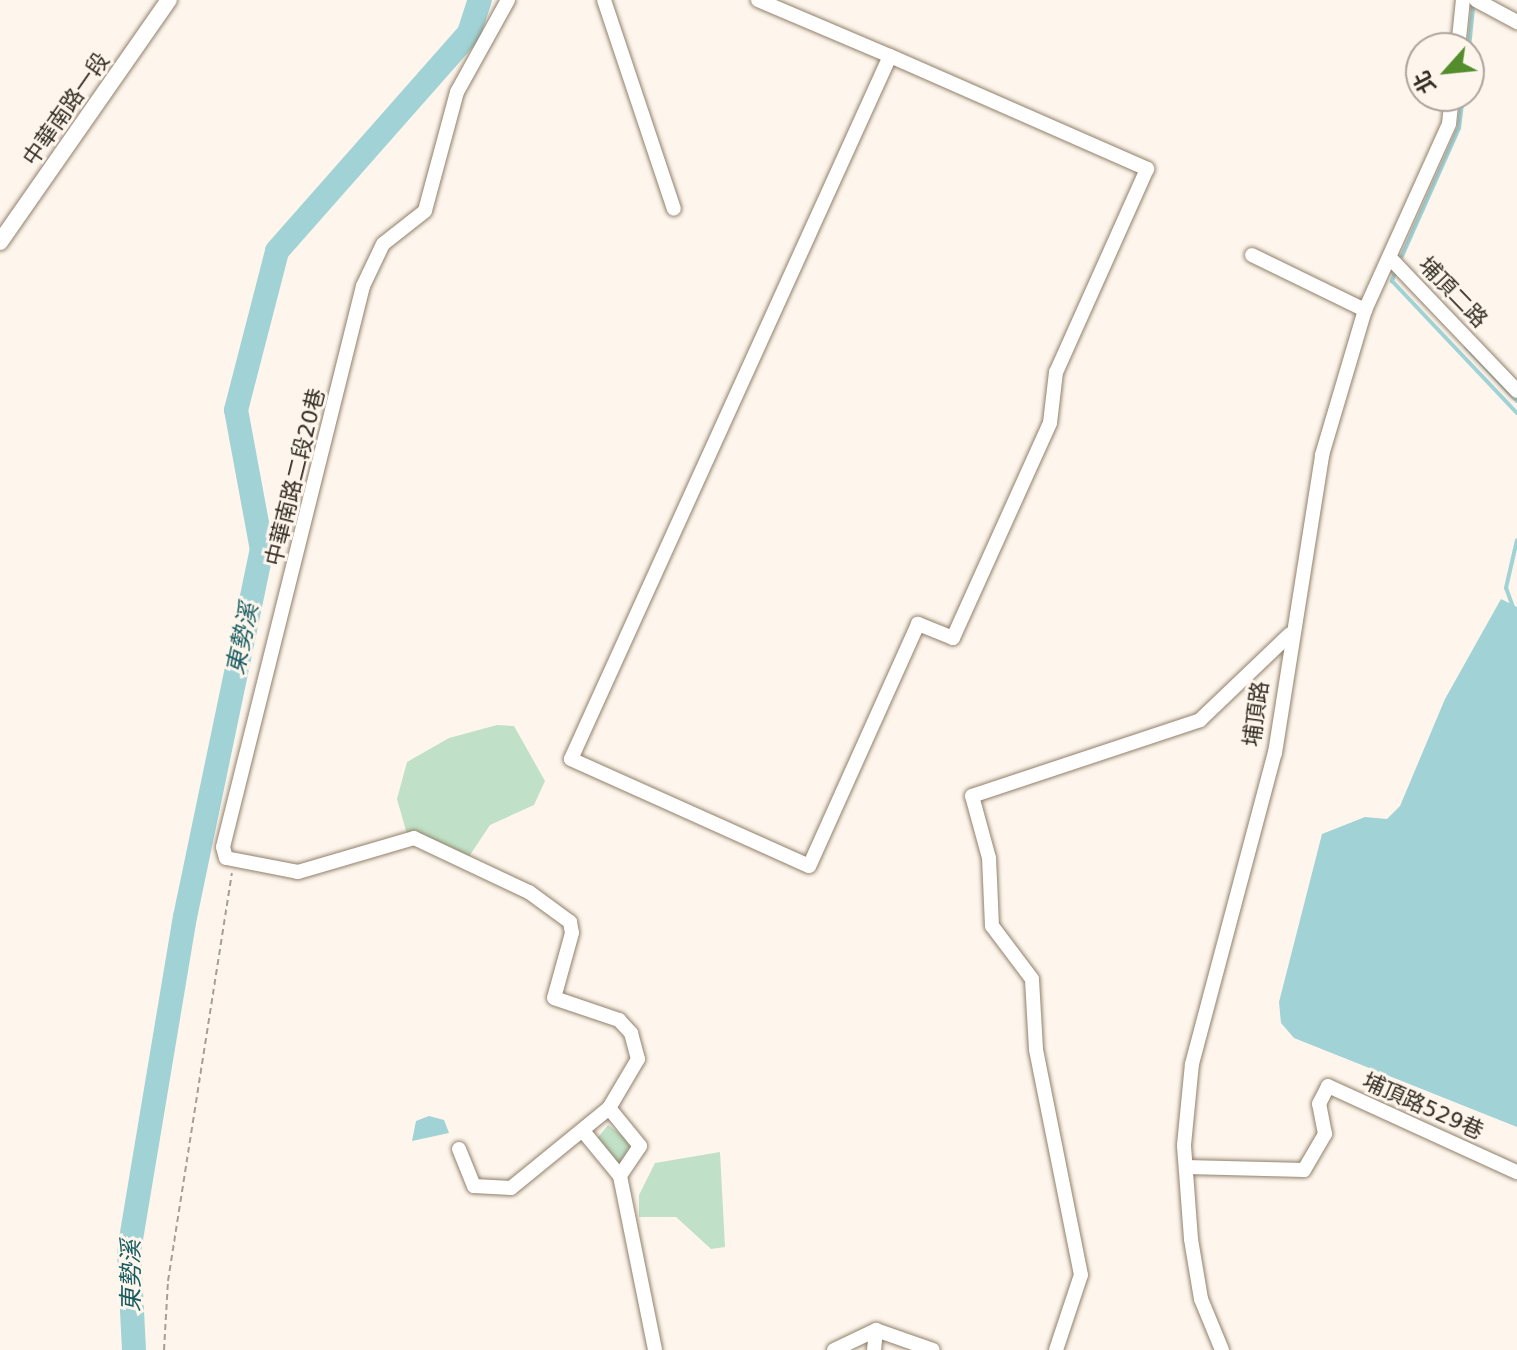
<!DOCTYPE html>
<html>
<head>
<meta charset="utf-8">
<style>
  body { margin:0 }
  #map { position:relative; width:1517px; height:1350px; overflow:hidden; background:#fef6ed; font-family:"DejaVu Sans","Noto Sans TC",sans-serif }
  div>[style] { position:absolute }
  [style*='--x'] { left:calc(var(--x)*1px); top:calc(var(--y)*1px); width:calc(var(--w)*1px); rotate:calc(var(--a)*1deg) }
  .green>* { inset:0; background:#c0e1c7 }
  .water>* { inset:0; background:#a0d2d6 }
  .stream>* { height:4px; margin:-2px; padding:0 2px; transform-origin:2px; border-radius:2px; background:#a0d2d6 }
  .river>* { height:24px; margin:-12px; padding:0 12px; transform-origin:12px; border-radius:12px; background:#a0d2d6 }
  .path>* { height:2px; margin-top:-1px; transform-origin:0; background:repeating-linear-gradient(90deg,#a69f96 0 6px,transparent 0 10px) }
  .roads { filter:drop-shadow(0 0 2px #91806b) drop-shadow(0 0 2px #91806b) }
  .minor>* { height:14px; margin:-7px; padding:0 7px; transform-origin:7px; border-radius:7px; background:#fff }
  .major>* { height:16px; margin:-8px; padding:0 8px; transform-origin:8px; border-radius:8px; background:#fff }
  span { translate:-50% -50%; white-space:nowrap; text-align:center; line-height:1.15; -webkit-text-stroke:6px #fef6ed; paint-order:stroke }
  .street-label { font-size:22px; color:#332c23 }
  .water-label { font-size:24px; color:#195d62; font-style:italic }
  .north { position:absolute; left:1405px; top:32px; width:80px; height:80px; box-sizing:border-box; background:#fef6ed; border:2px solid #ada59c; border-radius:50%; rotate:243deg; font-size:22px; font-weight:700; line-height:32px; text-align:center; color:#332c23 }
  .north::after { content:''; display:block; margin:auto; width:28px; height:36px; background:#548e2c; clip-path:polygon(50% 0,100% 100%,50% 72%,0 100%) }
</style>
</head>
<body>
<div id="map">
  <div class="green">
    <div style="clip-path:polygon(497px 725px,514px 726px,545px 781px,534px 805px,490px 825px,468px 858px,409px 841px,397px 799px,407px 762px,449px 738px)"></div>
    <div style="clip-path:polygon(608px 1125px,637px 1147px,623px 1181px,596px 1140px)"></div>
    <div style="clip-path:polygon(720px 1152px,725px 1247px,711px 1249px,676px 1217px,639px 1217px,639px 1195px,655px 1163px)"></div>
  </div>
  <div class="water">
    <div style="clip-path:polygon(1501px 599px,1517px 607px,1517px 1127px,1294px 1038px,1281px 1023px,1279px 1002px,1322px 834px,1365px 817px,1387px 819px,1400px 806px,1445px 699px)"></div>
    <div style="clip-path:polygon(429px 1116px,444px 1120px,449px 1133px,412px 1141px,416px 1121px)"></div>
  </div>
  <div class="stream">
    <div style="--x:1469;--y:48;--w:40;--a:-84.3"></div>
    <div style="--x:1402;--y:256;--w:140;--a:-66"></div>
    <div style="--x:1459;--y:128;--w:32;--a:-83"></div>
    <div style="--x:1395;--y:273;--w:9;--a:111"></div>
    <div style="--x:1392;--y:281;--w:182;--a:46.6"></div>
    <div style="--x:1466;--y:347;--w:74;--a:46.6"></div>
    <div style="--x:1513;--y:607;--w:20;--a:-110"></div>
    <div style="--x:1506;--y:588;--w:49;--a:-77.1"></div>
  </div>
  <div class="river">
    <div style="--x:134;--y:1350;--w:99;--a:-92.9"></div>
    <div style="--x:129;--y:1251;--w:339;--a:-80.5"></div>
    <div style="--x:185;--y:917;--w:375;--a:-78.2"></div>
    <div style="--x:262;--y:550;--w:142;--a:-100.5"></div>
    <div style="--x:236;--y:410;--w:164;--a:-75.5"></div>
    <div style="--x:277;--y:251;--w:290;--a:-48.6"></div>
    <div style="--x:469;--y:33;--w:35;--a:-72"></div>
  </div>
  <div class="path">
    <div style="--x:164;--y:1350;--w:69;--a:-86.7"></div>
    <div style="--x:168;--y:1281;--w:413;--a:-81.1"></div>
  </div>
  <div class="roads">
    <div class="minor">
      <div style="--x:508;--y:0;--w:105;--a:119"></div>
      <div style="--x:457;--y:92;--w:123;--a:105.1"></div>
      <div style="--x:425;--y:211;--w:53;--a:141.8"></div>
      <div style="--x:383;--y:244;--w:47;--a:115.5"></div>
      <div style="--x:363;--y:286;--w:578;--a:104.01"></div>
      <div style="--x:223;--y:847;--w:11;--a:75"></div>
      <div style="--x:226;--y:858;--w:73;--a:11"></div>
      <div style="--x:298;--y:872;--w:121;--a:-16.3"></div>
      <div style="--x:414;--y:838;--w:127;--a:25.2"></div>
      <div style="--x:529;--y:892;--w:51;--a:36.2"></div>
      <div style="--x:570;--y:922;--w:11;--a:80"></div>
      <div style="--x:572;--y:933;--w:67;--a:105.5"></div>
      <div style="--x:554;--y:998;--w:69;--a:18.7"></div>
      <div style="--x:619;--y:1020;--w:18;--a:47"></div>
      <div style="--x:631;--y:1033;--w:27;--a:75"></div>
      <div style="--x:638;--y:1059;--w:57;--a:120.6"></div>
      <div style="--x:604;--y:0;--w:220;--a:71.5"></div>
      <div style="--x:758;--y:0;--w:143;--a:23"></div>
      <div style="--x:890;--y:56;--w:281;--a:23.7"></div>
      <div style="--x:1147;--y:169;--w:222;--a:114.1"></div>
      <div style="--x:1056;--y:372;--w:51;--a:96.7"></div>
      <div style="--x:1050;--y:423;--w:236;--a:114.3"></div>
      <div style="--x:953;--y:638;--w:38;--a:-158"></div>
      <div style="--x:918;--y:624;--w:265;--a:114.2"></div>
      <div style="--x:809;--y:866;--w:261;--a:-155.8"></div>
      <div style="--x:571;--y:759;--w:772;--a:-65.59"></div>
      <div style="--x:1476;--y:0;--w:47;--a:28.2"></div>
      <div style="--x:1458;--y:48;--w:48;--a:-84.1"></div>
      <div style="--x:1252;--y:255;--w:126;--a:26"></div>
      <div style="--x:1390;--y:258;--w:184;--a:46.3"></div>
      <div style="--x:609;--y:1108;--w:49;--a:50.8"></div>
      <div style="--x:640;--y:1146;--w:36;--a:124"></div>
      <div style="--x:583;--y:1131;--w:58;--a:50.6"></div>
      <div style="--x:620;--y:1176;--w:177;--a:78.6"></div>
      <div style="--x:459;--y:1149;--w:40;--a:68"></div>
      <div style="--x:474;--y:1186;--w:37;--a:3"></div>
      <div style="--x:511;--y:1188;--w:127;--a:-39.2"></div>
      <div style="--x:1186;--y:1167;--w:118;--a:1.5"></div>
      <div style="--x:1304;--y:1170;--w:42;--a:-59.7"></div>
      <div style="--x:1325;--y:1134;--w:31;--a:-101"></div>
      <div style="--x:1319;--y:1104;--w:20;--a:-63"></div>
      <div style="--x:1328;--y:1086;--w:208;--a:24.5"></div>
      <div style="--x:834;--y:1350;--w:47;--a:-25.5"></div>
      <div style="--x:876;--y:1330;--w:60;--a:19.3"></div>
      <div style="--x:874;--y:1350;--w:20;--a:-84"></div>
      <div style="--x:1056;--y:1350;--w:79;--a:-71.6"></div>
      <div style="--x:1081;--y:1275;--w:230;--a:-101.3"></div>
      <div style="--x:1036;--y:1049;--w:70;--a:-93.3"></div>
      <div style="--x:1032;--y:979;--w:66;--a:-127"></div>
      <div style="--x:992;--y:926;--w:68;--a:-92.5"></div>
      <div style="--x:989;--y:858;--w:64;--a:-105.3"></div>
      <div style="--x:972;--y:796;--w:240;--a:-18.4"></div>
      <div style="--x:1200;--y:720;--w:124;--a:-43.7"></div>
      <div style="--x:1222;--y:1350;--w:55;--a:-112.4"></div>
      <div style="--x:1201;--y:1299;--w:61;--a:-99.5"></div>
      <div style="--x:1191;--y:1239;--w:94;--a:-94.3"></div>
      <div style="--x:1184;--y:1145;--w:81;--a:-84.4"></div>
      <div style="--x:1192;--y:1064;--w:322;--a:-75.1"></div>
      <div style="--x:1275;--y:753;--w:302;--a:-81"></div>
      <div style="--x:1322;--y:455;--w:151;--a:-73.5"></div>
      <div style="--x:1365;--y:310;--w:204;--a:-65.7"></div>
      <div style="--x:1449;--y:124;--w:28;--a:-84"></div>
    </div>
    <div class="major">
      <div style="--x:0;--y:242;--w:295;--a:-55.1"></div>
    </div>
  </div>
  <div class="street-label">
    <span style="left:66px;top:109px;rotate:-55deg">中華南路一段</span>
    <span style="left:1453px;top:292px;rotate:46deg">埔頂二路</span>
    <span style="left:295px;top:477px;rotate:-76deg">中華南路二段20巷</span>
    <span style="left:1256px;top:714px;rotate:-82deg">埔頂路</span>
    <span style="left:1423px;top:1106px;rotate:24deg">埔頂路529巷</span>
  </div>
  <div class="water-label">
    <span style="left:243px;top:639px;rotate:-78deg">東勢溪</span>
    <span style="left:132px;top:1276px;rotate:-90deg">東勢溪</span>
  </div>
  <div class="north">北</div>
</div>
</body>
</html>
